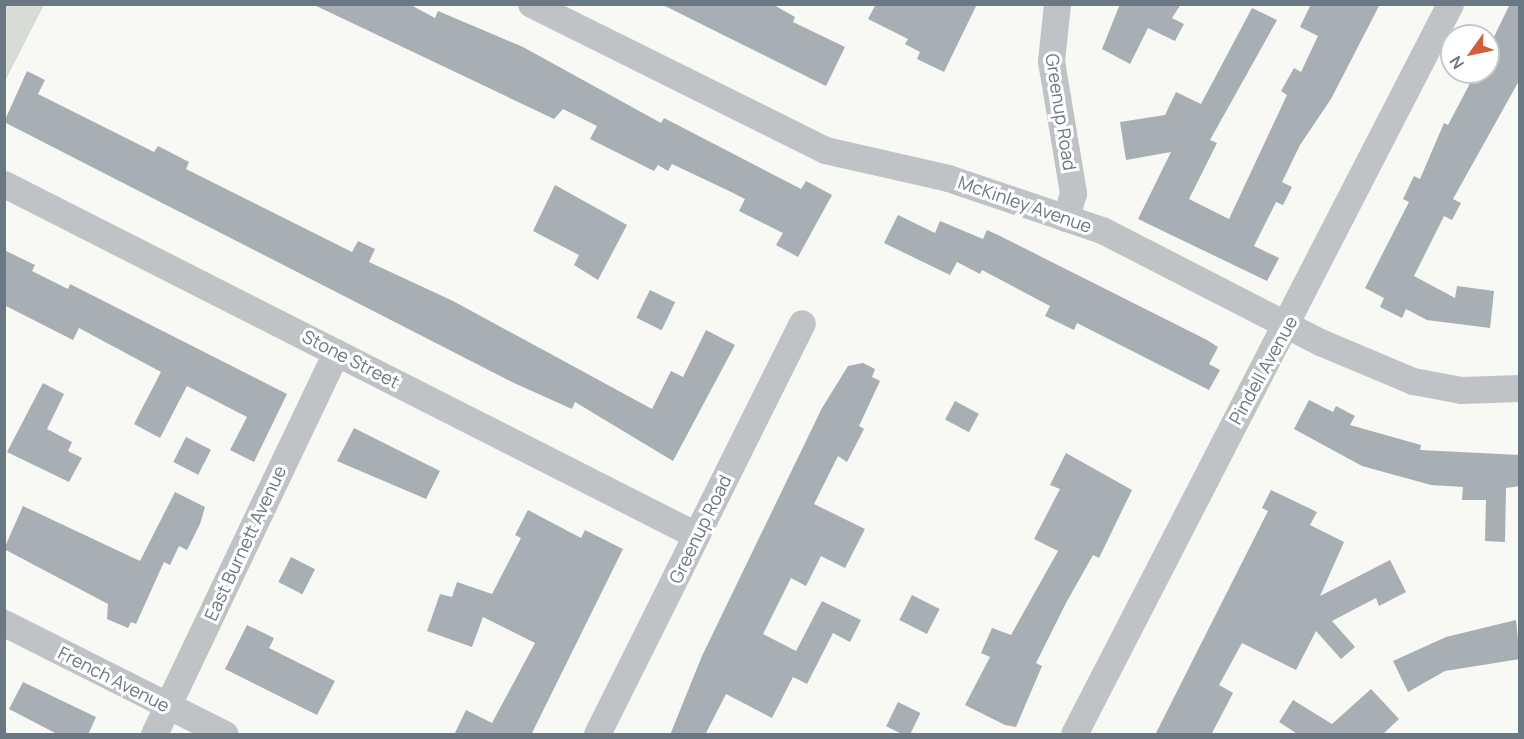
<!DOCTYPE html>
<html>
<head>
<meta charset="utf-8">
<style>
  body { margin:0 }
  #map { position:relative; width:1524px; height:739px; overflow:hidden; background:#f8f8f5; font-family:Manrope,sans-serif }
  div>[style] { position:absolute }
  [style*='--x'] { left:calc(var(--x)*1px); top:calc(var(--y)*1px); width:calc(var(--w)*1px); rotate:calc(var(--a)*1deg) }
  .green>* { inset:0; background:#d7dcd5 }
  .building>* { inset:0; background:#a7aeb4; transform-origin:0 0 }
  .minor>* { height:27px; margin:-13.5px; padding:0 13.5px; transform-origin:13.5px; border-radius:13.5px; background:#bfc3c6 }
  span { translate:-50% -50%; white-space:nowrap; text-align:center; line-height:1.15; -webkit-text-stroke:6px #fff; paint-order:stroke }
  .street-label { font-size:18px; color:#6a7883 }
  .frame { position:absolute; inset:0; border:6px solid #6a7883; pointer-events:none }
  .north { position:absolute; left:1440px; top:24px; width:60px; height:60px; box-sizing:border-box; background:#fff; border:2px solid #c3c9cd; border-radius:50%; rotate:237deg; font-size:16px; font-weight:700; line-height:24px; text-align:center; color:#6a7883 }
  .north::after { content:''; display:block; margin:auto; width:21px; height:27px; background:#d35f3a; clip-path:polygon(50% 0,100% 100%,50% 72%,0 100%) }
</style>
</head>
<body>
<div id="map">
  <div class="green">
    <div style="clip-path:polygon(5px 4px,44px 5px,5px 81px,4px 5px)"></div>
  </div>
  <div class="building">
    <div style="clip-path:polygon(312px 4px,409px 4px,435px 18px,438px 11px,523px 47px,661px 123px,664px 118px,801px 189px,806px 181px,832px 195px,798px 257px,776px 245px,783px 233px,739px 211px,745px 199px,729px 191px,672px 164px,668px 171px,658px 165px,654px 171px,590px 139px,597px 126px,563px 109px,554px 119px)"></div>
    <div style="clip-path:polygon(661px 4px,772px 4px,795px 17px,793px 22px,845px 47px,826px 86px)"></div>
    <div style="clip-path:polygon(876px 4px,977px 4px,944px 72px,917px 59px,920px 52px,905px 44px,908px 39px,868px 19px)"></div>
    <div style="clip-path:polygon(1120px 4px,1181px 4px,1172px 18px,1184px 24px,1175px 41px,1148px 28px,1130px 64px,1102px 49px)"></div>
    <div style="clip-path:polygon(1311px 4px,1380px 4px,1331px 99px,1300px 145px,1282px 182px,1292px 187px,1283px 205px,1276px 202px,1254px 246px,1279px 258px,1267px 281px,1138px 219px,1171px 152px,1126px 160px,1120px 122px,1165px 115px,1176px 92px,1201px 104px,1252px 8px,1277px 20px,1210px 140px,1217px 143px,1189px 199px,1229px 219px,1287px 95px,1281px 91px,1294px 68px,1301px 72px,1318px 36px,1300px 27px)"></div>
    <div style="clip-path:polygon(1510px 4px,1520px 4px,1520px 79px,1453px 199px,1461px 203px,1452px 220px,1444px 216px,1414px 276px,1455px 298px,1457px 286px,1494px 291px,1490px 328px,1427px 320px,1406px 309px,1402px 318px,1380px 307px,1384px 298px,1365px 288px,1409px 202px,1403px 199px,1414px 176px,1420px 179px,1444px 123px,1448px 125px,1476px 72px,1488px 72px,1488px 49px)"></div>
    <div style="clip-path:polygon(27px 71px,45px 80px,38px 94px,154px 152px,158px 146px,189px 162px,186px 169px,352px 252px,358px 241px,375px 249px,369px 262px,453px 301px,652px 409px,671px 371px,683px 377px,706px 330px,735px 345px,673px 461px,575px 402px,572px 409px,514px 383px,4px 122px)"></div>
    <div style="clip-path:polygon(555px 185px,627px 225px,598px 280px,574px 265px,579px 255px,533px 231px)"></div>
    <div style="clip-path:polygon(898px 215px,935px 233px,940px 221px,983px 239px,987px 230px,998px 235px,1207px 340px,1218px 347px,1209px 364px,1220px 370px,1209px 390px,1077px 323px,1074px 330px,1045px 316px,1050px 306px,982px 270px,980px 274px,957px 262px,950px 275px,884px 243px)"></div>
    <div style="clip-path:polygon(4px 250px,35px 265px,32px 271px,68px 289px,70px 284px,287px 394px,254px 462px,230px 450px,247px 417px,187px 386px,160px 438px,134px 424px,161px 372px,79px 328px,73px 340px,4px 305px)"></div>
    <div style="left:650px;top:290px;width:28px;height:31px;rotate:26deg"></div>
    <div style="clip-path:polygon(863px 363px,875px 369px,872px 377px,880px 381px,859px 426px,864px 429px,847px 462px,838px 456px,814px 504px,865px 529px,845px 568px,821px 556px,806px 586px,791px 578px,763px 634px,796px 651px,822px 601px,861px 620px,850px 642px,833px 633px,807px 684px,793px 677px,772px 718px,726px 694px,705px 735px,670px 735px,702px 656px,822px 408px,848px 366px)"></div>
    <div style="clip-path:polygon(43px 383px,64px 394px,47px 429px,72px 442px,68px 451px,82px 458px,69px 482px,7px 452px)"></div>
    <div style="clip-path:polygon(1309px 400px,1333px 412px,1336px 406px,1355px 416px,1350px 425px,1421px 445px,1420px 450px,1520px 455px,1520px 486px,1506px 488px,1505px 542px,1485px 541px,1486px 500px,1462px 500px,1463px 487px,1431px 485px,1362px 466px,1294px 429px)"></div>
    <div style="left:955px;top:401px;width:27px;height:21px;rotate:28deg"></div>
    <div style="clip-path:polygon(354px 428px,440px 471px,426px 499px,337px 461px)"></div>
    <div style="left:186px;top:437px;width:28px;height:28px;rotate:27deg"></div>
    <div style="clip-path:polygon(1066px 453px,1132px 490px,1099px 558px,1093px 555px,1066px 603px,1036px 663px,1042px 666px,1016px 727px,1005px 725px,965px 705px,990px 657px,981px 653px,992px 628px,1011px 635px,1058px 551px,1034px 539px,1060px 489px,1050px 485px)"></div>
    <div style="clip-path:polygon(1271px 490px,1317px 512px,1310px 525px,1344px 542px,1320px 596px,1390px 560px,1406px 592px,1379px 606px,1376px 598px,1332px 621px,1355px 647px,1341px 659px,1316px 631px,1296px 670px,1242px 643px,1219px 685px,1233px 693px,1211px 735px,1155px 735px,1268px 511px,1262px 508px)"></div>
    <div style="clip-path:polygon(175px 492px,205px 507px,200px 524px,187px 550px,179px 546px,170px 565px,164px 562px,136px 624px,131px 622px,128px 628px,107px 619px,108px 604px,4px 549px,23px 506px,140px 561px)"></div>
    <div style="clip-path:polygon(528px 510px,581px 538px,585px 530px,623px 549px,531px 735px,454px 735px,466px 710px,492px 723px,535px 643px,483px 617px,472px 647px,427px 631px,440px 594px,452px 597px,457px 582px,492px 594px,521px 538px,515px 535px)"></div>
    <div style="left:291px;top:557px;width:27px;height:28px;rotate:27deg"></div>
    <div style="left:912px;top:595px;width:31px;height:28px;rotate:27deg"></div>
    <div style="clip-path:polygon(1516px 620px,1520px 659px,1445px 671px,1408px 692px,1393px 661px,1446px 637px)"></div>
    <div style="clip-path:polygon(247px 625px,274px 638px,269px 648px,335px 681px,317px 715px,225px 669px)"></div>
    <div style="clip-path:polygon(23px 682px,96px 717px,88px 735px,59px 735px,9px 709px)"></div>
    <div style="clip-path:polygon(1371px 689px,1399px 719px,1382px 735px,1299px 735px,1279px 722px,1293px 700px,1332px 724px)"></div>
    <div style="left:898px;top:702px;width:25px;height:27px;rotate:26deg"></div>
  </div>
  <div class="minor">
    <div style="--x:531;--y:4;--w:328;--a:26.4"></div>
    <div style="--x:825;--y:150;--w:126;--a:12.8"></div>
    <div style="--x:948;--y:178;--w:163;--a:18.7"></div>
    <div style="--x:1102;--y:230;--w:245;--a:27.2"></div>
    <div style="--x:1320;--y:342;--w:101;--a:22.8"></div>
    <div style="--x:1413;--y:381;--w:49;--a:10.6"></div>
    <div style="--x:1461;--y:390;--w:59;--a:-1.9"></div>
    <div style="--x:1057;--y:4;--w:57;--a:96"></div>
    <div style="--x:1051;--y:61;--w:134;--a:80.5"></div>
    <div style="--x:1073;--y:193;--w:26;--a:106"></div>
    <div style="--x:4;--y:184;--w:776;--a:26.9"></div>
    <div style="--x:4;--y:623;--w:247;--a:26.7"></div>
    <div style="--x:154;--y:734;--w:423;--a:-64.5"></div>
    <div style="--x:597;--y:734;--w:459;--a:-63.5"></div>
    <div style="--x:1074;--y:734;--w:821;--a:-62.75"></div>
  </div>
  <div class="street-label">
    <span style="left:1061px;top:112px;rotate:81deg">Greenup Road</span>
    <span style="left:1025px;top:204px;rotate:19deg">McKinley Avenue</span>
    <span style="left:351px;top:359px;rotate:27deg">Stone Street</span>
    <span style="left:1263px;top:370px;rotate:-61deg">Pindell Avenue</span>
    <span style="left:700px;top:529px;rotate:-64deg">Greenup Road</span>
    <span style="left:245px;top:543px;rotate:-65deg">East Burnett Avenue</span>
    <span style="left:114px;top:679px;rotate:27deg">French Avenue</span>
  </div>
  <div class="frame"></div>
  <div class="north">N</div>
</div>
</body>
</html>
